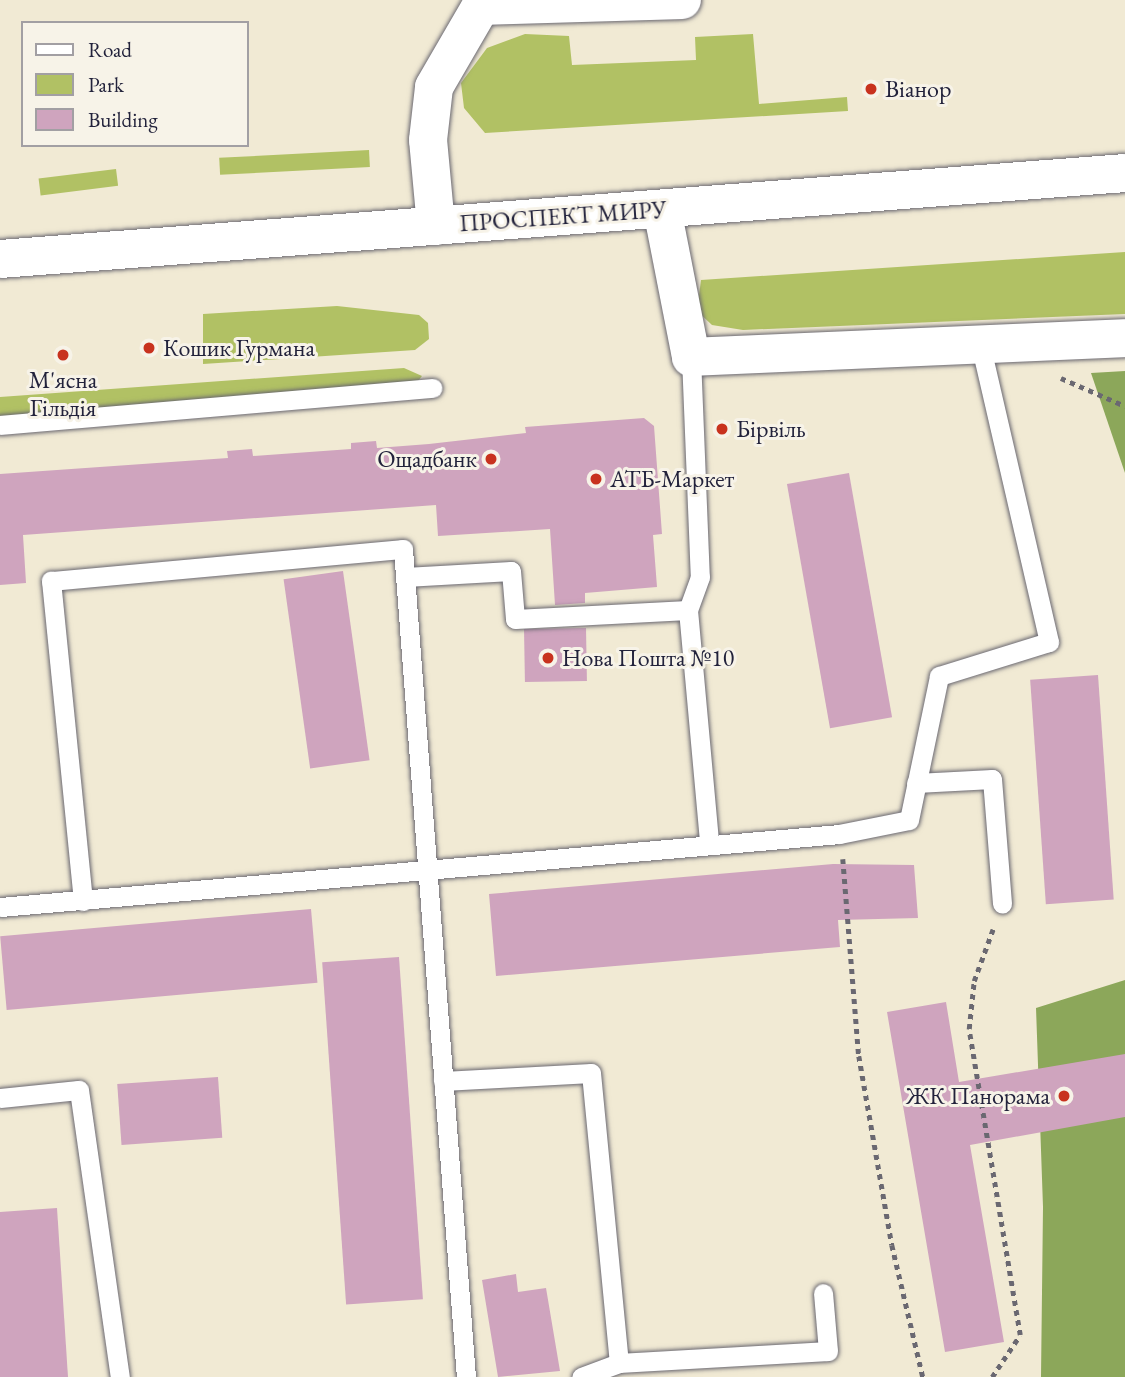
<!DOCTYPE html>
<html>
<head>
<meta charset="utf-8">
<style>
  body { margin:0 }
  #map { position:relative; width:1125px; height:1377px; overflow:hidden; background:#f1ead4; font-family:"EB Garamond",serif }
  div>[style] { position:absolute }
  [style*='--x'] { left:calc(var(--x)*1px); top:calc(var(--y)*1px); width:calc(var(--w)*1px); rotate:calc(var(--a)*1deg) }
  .green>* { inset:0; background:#b1c164; transform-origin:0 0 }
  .forest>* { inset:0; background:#8ca75a }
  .building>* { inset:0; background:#cfa4be; transform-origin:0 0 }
  .path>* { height:4.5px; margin-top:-2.25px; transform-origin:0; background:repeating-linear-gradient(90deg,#6a6871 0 5px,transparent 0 10px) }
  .roads { filter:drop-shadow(0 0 2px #6a6871) drop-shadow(0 0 2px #6a6871) }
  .lane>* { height:19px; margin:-9.5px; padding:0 9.5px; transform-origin:9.5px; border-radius:9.5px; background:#fff }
  .street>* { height:38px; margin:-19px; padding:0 19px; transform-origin:19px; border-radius:19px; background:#fff }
  .primary>* { height:38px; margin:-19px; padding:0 19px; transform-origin:19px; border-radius:19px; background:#fff }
  .dots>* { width:19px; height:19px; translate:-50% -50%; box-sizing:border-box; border:4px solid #f7f3e8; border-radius:50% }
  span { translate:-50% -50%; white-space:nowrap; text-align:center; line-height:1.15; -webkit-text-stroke:6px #f7f3e8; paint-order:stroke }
  .poi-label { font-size:24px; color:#22223b }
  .left { translate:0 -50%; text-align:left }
  .right { translate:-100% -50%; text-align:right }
  .street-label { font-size:24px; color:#22223b }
  .legend { position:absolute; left:21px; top:21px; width:228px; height:126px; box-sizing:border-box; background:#f7f3e8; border:2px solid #a29fa3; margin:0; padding:9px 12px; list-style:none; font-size:21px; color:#22223b }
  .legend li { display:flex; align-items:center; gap:14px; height:35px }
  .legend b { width:35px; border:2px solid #a29fa3 }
</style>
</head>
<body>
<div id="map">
  <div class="green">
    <div style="clip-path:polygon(525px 34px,569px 36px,572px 65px,696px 60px,695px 37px,753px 34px,759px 104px,847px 97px,848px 111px,485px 133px,464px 108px,461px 83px,487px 48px)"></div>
    <div style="left:369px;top:150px;width:17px;height:150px;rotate:87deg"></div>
    <div style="left:116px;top:169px;width:17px;height:78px;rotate:83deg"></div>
    <div style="clip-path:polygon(1125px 252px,1125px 314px,743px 330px,712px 325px,697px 311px,701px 280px)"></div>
    <div style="clip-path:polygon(337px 306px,419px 315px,428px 323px,429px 339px,415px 350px,203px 364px,203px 314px)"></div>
    <div style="clip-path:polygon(404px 368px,422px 376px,418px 381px,0 417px,0 397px)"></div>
  </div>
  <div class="forest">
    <div style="clip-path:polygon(1125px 371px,1125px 473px,1091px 373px)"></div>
    <div style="clip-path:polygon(1125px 980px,1125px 1377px,1041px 1377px,1043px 1207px,1036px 1008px)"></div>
  </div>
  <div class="building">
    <div style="clip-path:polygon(644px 418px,654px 426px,662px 534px,653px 535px,657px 587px,585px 593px,585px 603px,555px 605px,550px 529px,438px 536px,436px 505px,23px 535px,26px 583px,0 585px,0 474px,228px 458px,227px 451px,252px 449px,253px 456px,351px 449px,351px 443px,376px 441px,377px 448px,429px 444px,526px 433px,525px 427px)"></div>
    <div style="left:849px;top:473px;width:248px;height:63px;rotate:80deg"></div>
    <div style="left:343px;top:571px;width:191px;height:60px;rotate:82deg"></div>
    <div style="left:586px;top:628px;width:53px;height:62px;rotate:89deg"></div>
    <div style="left:1098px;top:675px;width:225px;height:68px;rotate:86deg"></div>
    <div style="clip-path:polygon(833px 864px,914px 865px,918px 918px,838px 920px,840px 947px,496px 976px,489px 894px)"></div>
    <div style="left:311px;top:909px;width:74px;height:312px;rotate:85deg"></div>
    <div style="left:399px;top:957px;width:343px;height:77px;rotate:86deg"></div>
    <div style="clip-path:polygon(946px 1002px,959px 1082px,1125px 1054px,1125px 1117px,970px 1145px,1004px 1342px,945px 1352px,887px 1012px)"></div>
    <div style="left:218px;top:1077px;width:61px;height:101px;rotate:86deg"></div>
    <div style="clip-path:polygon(57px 1208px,68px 1377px,0 1377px,0 1212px)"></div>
    <div style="clip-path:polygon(516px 1274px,518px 1292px,546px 1288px,560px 1371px,498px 1377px,482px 1280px)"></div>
  </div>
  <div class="path">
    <div style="--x:1061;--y:378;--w:70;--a:23.6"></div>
    <div style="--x:843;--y:859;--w:198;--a:85.4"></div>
    <div style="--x:859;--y:1056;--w:192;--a:80.1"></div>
    <div style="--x:892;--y:1245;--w:136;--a:76.8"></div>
    <div style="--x:992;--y:1377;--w:50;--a:-56.3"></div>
    <div style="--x:1020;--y:1335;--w:310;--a:-99.5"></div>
    <div style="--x:969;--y:1029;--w:48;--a:-84.1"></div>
    <div style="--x:974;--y:981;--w:55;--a:-69.9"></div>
  </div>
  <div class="roads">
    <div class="lane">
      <div style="--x:691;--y:357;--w:220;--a:87.7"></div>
      <div style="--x:700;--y:577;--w:35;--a:110"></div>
      <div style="--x:688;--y:610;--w:233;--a:84.8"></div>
      <div style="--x:0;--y:425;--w:434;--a:-4.9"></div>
      <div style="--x:405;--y:577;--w:106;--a:-3.2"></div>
      <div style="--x:511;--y:571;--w:48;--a:85.2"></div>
      <div style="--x:515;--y:619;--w:173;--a:-3"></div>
      <div style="--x:916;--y:783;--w:76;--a:-3"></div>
      <div style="--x:992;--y:779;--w:125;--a:85.4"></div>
      <div style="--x:83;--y:901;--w:322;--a:-95.7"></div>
      <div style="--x:51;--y:581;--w:353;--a:-5.2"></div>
      <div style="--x:403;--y:549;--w:830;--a:85.65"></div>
      <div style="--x:0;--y:907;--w:842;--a:-4.97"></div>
      <div style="--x:839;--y:834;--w:71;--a:-11.3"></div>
      <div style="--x:909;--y:820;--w:147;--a:-78.2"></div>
      <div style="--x:939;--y:676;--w:115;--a:-17.2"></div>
      <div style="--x:1049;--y:642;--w:306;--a:-103"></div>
      <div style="--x:443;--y:1081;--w:148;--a:-3.1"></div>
      <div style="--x:591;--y:1073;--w:291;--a:84.5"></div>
      <div style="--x:619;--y:1363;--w:40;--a:159.8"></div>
      <div style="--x:0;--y:1098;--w:79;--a:-5.8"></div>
      <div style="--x:79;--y:1090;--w:290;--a:81.9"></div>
      <div style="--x:619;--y:1363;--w:209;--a:-3.3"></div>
      <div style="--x:828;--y:1351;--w:58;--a:-94.9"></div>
    </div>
    <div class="street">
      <div style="--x:662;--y:209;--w:151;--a:78.9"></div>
      <div style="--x:691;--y:357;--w:434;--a:-2.5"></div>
      <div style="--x:436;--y:226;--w:86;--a:-95.3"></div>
      <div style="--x:428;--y:140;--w:53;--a:-83.5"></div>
      <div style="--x:434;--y:87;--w:94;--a:-59.9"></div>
      <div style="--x:481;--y:6;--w:201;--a:-1.7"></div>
    </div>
    <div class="primary">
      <div style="--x:0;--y:259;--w:1128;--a:-4.37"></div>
    </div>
  </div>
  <div class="dots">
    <div style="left:871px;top:89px;background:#c8321e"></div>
    <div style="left:149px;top:348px;background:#c8321e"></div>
    <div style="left:63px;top:355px;background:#c8321e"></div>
    <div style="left:722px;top:429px;background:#c8321e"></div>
    <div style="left:491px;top:459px;background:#c8321e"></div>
    <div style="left:596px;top:479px;background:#c8321e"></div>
    <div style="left:548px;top:658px;background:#c8321e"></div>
    <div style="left:1064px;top:1096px;background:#c8321e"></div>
  </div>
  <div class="poi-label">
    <span class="left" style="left:885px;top:89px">Віанор</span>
    <span class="left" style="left:163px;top:348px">Кошик Гурмана</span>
    <span style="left:63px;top:394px">М'ясна<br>Гільдія</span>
    <span class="left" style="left:736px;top:429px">Бірвіль</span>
    <span class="right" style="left:477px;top:459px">Ощадбанк</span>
    <span class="left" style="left:610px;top:479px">АТБ-Маркет</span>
    <span class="left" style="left:562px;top:658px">Нова Пошта №10</span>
    <span class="right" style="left:1050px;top:1096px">ЖК Панорама</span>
  </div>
  <div class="street-label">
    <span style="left:563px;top:216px;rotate:-4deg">ПРОСПЕКТ МИРУ</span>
  </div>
  <ul class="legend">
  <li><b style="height:9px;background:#fff"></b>Road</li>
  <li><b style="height:19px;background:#b1c164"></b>Park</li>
  <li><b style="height:19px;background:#cfa4be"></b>Building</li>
  </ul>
</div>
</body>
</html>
